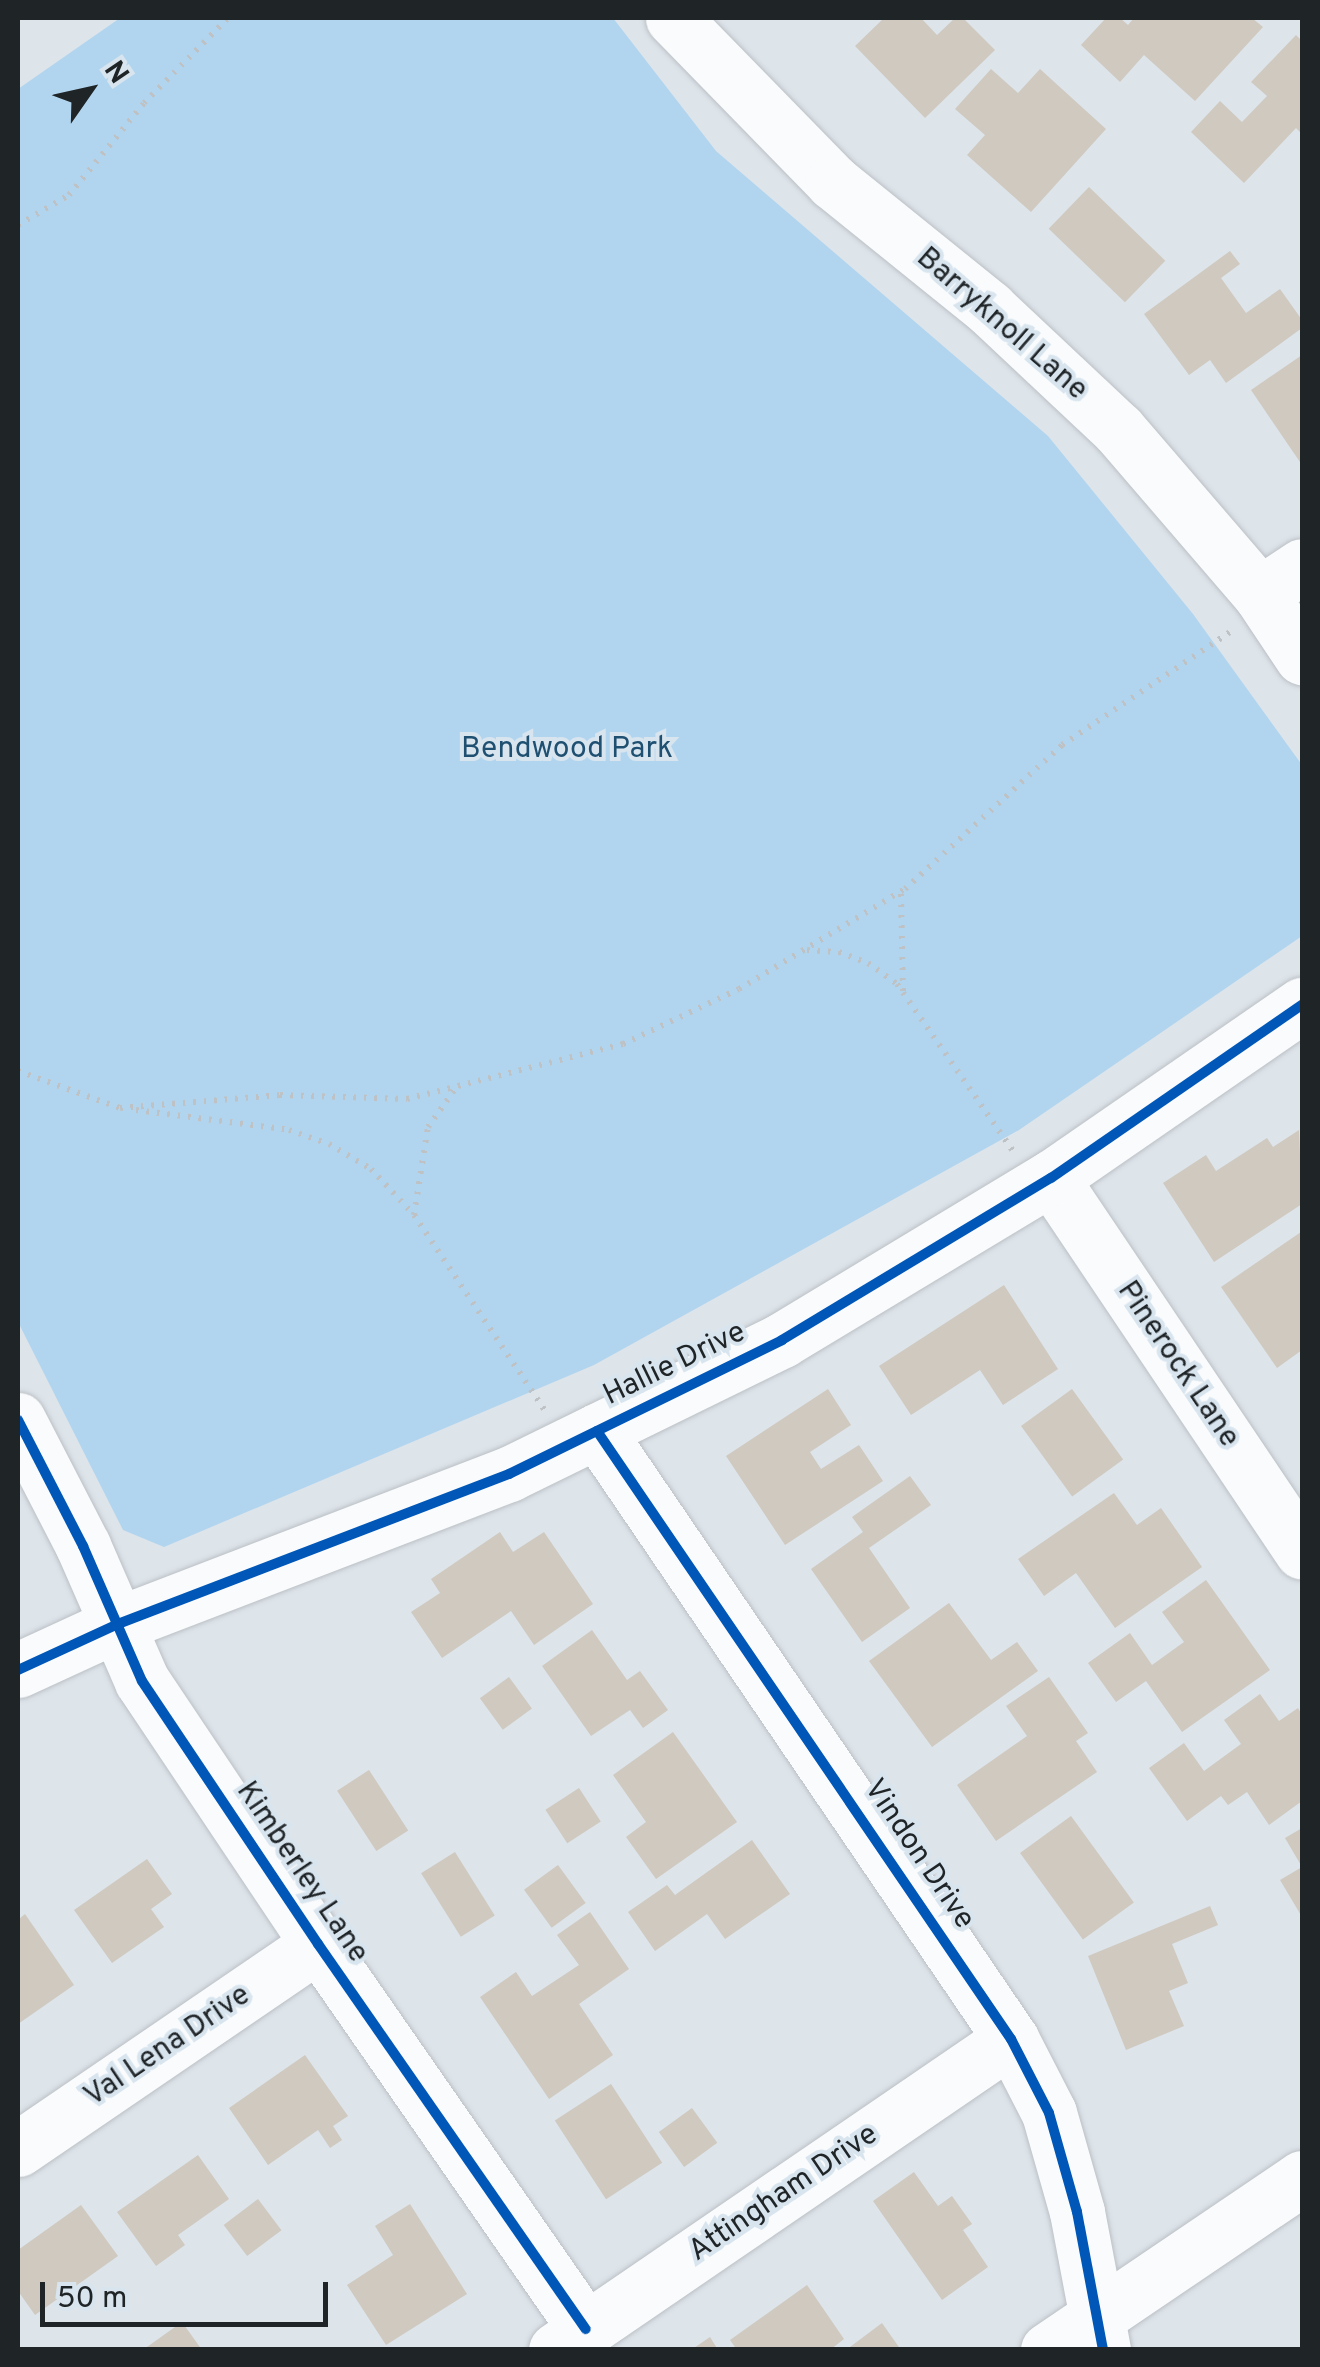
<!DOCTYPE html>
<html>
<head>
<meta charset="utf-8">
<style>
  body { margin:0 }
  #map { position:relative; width:1320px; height:2367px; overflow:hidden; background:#dde4ea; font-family:Overpass,sans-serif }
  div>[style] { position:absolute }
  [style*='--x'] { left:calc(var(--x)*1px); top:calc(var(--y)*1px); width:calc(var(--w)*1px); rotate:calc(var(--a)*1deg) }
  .green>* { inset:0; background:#b2d5ef }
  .building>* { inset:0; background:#cfc9c0; transform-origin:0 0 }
  .path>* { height:6px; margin-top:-3px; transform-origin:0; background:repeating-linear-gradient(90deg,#bfc2c4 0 2.5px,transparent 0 10.5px) }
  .roads { filter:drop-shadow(0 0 2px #bbc0c5) drop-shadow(0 0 2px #bbc0c5) }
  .minor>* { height:55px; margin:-27.5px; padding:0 27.5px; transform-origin:27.5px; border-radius:27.5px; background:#fafbfc }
  .cycleway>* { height:10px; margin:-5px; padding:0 5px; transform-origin:5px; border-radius:5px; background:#0057b8 }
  span { translate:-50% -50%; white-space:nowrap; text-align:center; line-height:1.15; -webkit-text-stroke:8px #d8e5ef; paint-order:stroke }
  .street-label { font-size:30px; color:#1f2427 }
  .park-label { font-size:30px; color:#1f5071 }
  .frame { position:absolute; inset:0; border:20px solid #1f2427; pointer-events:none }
  .north { position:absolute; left:40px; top:40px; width:100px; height:100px; -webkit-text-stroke:8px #d8e5ef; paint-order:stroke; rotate:56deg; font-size:28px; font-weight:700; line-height:40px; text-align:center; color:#1f2427 }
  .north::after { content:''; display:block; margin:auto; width:35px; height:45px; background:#1f2427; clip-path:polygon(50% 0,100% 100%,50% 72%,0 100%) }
  .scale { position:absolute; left:40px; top:2282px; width:288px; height:45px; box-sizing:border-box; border:5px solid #1f2427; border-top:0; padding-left:12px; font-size:30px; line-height:35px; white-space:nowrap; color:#1f2427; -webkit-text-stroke:8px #d8e5ef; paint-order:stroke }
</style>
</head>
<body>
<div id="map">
  <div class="green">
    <div style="clip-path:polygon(120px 18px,613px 18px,716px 151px,1048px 436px,1193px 614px,1302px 765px,1302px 936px,1019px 1130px,594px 1365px,164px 1547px,123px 1530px,18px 1322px,18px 89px)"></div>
  </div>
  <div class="building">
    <div style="clip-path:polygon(884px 18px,921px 18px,937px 35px,955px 18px,963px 18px,995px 50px,925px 118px,855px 46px)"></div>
    <div style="clip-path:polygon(1106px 18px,1120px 18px,1128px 25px,1134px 18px,1252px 18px,1263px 27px,1195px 101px,1144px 55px,1120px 82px,1081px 45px)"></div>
    <div style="clip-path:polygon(1296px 35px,1302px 41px,1302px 134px,1296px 128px,1244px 183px,1191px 132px,1220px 101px,1242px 122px,1267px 96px,1251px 82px)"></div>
    <div style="clip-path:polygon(991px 69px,1018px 93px,1040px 69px,1106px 129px,1031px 212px,967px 155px,985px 135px,955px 109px)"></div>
    <div style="left:1089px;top:187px;width:106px;height:58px;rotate:44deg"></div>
    <div style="clip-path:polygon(1230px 251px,1240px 264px,1221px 278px,1246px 313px,1280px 289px,1302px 320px,1302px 328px,1226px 383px,1210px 360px,1189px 375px,1144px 314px)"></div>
    <div style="clip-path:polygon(1302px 355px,1302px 465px,1251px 390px)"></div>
    <div style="clip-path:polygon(1299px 1130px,1302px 1204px,1214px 1262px,1163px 1183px,1206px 1155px,1216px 1171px,1267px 1138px,1273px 1147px)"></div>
    <div style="clip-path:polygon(1301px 1232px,1302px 1350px,1277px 1368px,1221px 1287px)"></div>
    <div style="clip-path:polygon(1004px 1285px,1058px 1369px,1003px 1405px,980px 1370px,911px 1415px,879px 1366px)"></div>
    <div style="clip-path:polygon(828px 1389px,851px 1425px,810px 1452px,821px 1469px,859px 1445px,883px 1481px,785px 1545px,726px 1456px)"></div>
    <div style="left:1072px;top:1389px;width:87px;height:63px;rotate:54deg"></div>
    <div style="clip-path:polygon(910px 1476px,931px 1505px,869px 1548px,910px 1608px,862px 1642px,811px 1569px,863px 1532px,852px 1517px)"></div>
    <div style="clip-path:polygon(1114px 1493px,1137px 1525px,1161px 1508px,1202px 1567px,1115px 1628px,1076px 1573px,1044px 1596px,1018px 1559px)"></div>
    <div style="clip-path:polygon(500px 1532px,513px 1552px,544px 1532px,593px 1604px,534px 1645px,511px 1611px,442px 1658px,411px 1612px,440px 1593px,431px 1579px)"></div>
    <div style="clip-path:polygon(1206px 1580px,1270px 1670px,1182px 1732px,1146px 1681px,1116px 1702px,1088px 1663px,1130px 1633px,1152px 1665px,1184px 1642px,1162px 1612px)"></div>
    <div style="clip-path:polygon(949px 1603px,991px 1660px,1017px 1642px,1038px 1671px,932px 1747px,869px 1661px)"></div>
    <div style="clip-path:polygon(592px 1630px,627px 1680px,640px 1671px,668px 1710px,643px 1728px,630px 1710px,591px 1736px,542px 1666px)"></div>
    <div style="left:509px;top:1677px;width:39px;height:36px;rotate:54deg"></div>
    <div style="clip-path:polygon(1049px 1677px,1088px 1733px,1076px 1741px,1097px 1772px,996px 1841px,957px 1785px,1027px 1736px,1006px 1706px)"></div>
    <div style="clip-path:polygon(1260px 1694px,1279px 1721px,1298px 1708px,1302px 1715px,1302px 1801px,1269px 1825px,1247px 1792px,1228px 1805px,1221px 1796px,1187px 1821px,1149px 1768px,1184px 1743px,1204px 1771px,1241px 1744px,1224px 1720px)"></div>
    <div style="clip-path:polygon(673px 1732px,737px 1822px,656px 1879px,626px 1837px,646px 1822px,613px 1775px)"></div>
    <div style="left:369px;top:1770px;width:72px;height:38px;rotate:57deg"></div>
    <div style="left:579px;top:1788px;width:40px;height:40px;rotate:57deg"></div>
    <div style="left:1071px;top:1816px;width:107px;height:63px;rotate:54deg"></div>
    <div style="clip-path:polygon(1302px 1828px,1302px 1867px,1285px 1838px)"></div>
    <div style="clip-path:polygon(752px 1840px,790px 1894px,725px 1939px,707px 1914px,655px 1951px,628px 1912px,667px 1885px,675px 1895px)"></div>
    <div style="left:455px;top:1852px;width:75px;height:40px;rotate:58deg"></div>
    <div style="clip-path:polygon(147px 1859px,172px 1894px,151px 1909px,164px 1927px,112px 1963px,74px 1910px)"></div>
    <div style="left:558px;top:1865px;width:47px;height:42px;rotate:54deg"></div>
    <div style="clip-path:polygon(1302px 1867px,1302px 1917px,1280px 1880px)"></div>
    <div style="clip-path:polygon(1210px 1906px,1218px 1925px,1172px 1944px,1188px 1983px,1169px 1991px,1184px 2026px,1126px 2050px,1088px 1956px)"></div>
    <div style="clip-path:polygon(590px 1912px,629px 1969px,579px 2004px,613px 2055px,549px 2099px,480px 1997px,516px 1972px,532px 1996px,579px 1965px,557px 1935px)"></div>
    <div style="clip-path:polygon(25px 1914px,74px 1985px,18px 2024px,18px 1920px)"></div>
    <div style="clip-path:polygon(305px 2055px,348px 2116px,333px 2126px,342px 2140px,330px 2148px,318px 2130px,268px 2165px,229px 2108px)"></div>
    <div style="left:611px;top:2084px;width:94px;height:67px;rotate:57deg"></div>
    <div style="left:692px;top:2108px;width:43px;height:41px;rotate:54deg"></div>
    <div style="clip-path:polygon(198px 2155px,229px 2199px,178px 2235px,185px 2245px,156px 2266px,117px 2212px)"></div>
    <div style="clip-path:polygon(914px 2172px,938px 2206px,952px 2196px,972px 2224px,963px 2230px,988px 2267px,942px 2300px,873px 2201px)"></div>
    <div style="left:258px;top:2199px;width:39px;height:43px;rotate:53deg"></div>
    <div style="clip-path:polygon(410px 2204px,467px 2294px,386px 2345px,347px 2285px,393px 2255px,375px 2226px)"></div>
    <div style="clip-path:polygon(81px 2205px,118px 2256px,35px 2315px,18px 2291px,18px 2250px)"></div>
    <div style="clip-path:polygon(807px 2285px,844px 2339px,830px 2350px,737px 2350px,730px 2340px)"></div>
    <div style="clip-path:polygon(182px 2322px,202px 2350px,148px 2350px,147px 2347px)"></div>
    <div style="clip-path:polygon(882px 2323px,901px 2350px,846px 2350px)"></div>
    <div style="clip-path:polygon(710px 2337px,718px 2350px,691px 2350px)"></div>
  </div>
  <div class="path">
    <div style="--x:18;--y:225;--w:59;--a:-30.5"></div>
    <div style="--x:69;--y:195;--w:119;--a:-50.8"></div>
    <div style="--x:144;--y:103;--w:120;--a:-45.3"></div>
    <div style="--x:901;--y:894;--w:97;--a:88.8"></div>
    <div style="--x:807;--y:950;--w:32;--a:4"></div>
    <div style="--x:839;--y:952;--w:31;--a:21"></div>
    <div style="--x:868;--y:963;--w:36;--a:36"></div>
    <div style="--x:897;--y:984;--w:203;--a:55.2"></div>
    <div style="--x:18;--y:1071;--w:109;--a:19.9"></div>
    <div style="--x:120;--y:1108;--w:161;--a:-4.6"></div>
    <div style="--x:280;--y:1095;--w:127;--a:1.8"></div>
    <div style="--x:407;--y:1099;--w:223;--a:-14.3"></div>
    <div style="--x:623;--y:1044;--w:128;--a:-25.4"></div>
    <div style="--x:739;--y:989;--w:194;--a:-31.1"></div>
    <div style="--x:905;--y:889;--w:213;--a:-42.5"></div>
    <div style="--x:1062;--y:745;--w:202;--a:-33.9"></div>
    <div style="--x:136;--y:1110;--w:154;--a:7.4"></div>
    <div style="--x:289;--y:1130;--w:42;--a:19.3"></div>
    <div style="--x:329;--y:1144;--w:49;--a:30.8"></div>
    <div style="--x:371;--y:1169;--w:63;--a:46.9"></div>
    <div style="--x:414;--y:1215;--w:234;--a:56.2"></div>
    <div style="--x:414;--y:1215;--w:89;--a:-81"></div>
    <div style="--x:428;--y:1127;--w:47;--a:-54.6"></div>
  </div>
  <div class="roads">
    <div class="minor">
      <div style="--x:673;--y:18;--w:229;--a:45.7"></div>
      <div style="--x:833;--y:182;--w:201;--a:38.9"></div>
      <div style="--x:989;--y:308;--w:177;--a:43.2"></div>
      <div style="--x:1118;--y:429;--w:218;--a:49.3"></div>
      <div style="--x:1260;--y:594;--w:76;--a:56.3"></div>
      <div style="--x:1260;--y:594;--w:50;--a:-33.7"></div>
      <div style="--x:1051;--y:1178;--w:450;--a:56.1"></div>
      <div style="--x:18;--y:1420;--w:142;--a:62.7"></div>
      <div style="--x:83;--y:1546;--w:147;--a:66.4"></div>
      <div style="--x:142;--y:1681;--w:316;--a:56.2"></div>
      <div style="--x:318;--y:1944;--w:469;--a:55.2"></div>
      <div style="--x:597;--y:1431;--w:736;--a:55.75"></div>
      <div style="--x:1011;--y:2039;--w:83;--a:62.8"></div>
      <div style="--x:1049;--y:2113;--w:103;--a:74.2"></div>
      <div style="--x:1077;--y:2212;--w:140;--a:79.3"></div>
      <div style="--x:18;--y:1670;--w:110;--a:-24.7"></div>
      <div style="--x:118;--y:1624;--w:419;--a:-21"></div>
      <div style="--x:509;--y:1474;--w:304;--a:-26.1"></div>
      <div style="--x:782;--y:1340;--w:314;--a:-31.1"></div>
      <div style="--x:1051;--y:1178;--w:305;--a:-34.6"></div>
      <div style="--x:18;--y:2149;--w:363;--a:-34.3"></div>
      <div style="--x:556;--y:2350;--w:551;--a:-34.35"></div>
      <div style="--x:1048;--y:2350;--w:307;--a:-34.1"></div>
    </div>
  </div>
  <div class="cycleway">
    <div style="--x:18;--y:1420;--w:142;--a:62.7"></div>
    <div style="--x:83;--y:1546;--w:147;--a:66.4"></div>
    <div style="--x:142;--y:1681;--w:316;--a:56.2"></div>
    <div style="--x:318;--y:1944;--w:469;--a:55.2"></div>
    <div style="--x:597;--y:1431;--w:736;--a:55.75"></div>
    <div style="--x:1011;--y:2039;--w:83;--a:62.8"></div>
    <div style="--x:1049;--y:2113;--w:103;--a:74.2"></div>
    <div style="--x:1077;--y:2212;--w:140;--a:79.3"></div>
    <div style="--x:18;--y:1670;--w:110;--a:-24.7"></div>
    <div style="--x:118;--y:1624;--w:419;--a:-21"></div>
    <div style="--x:509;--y:1474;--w:304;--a:-26.1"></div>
    <div style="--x:782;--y:1340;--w:314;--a:-31.1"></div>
    <div style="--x:1051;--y:1178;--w:305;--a:-34.6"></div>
  </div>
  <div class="street-label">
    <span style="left:1001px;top:325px;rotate:41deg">Barryknoll Lane</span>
    <span style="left:675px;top:1365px;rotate:-26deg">Hallie Drive</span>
    <span style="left:1177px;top:1365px;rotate:56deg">Pinerock Lane</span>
    <span style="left:918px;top:1855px;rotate:56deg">Vindon Drive</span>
    <span style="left:301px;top:1873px;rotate:56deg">Kimberley Lane</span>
    <span style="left:168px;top:2047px;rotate:-34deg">Val Lena Drive</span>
    <span style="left:784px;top:2194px;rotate:-34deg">Attingham Drive</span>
  </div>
  <div class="park-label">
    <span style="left:567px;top:750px">Bendwood Park</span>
  </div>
  <div class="frame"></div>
  <div class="north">N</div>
  <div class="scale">50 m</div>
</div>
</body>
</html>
